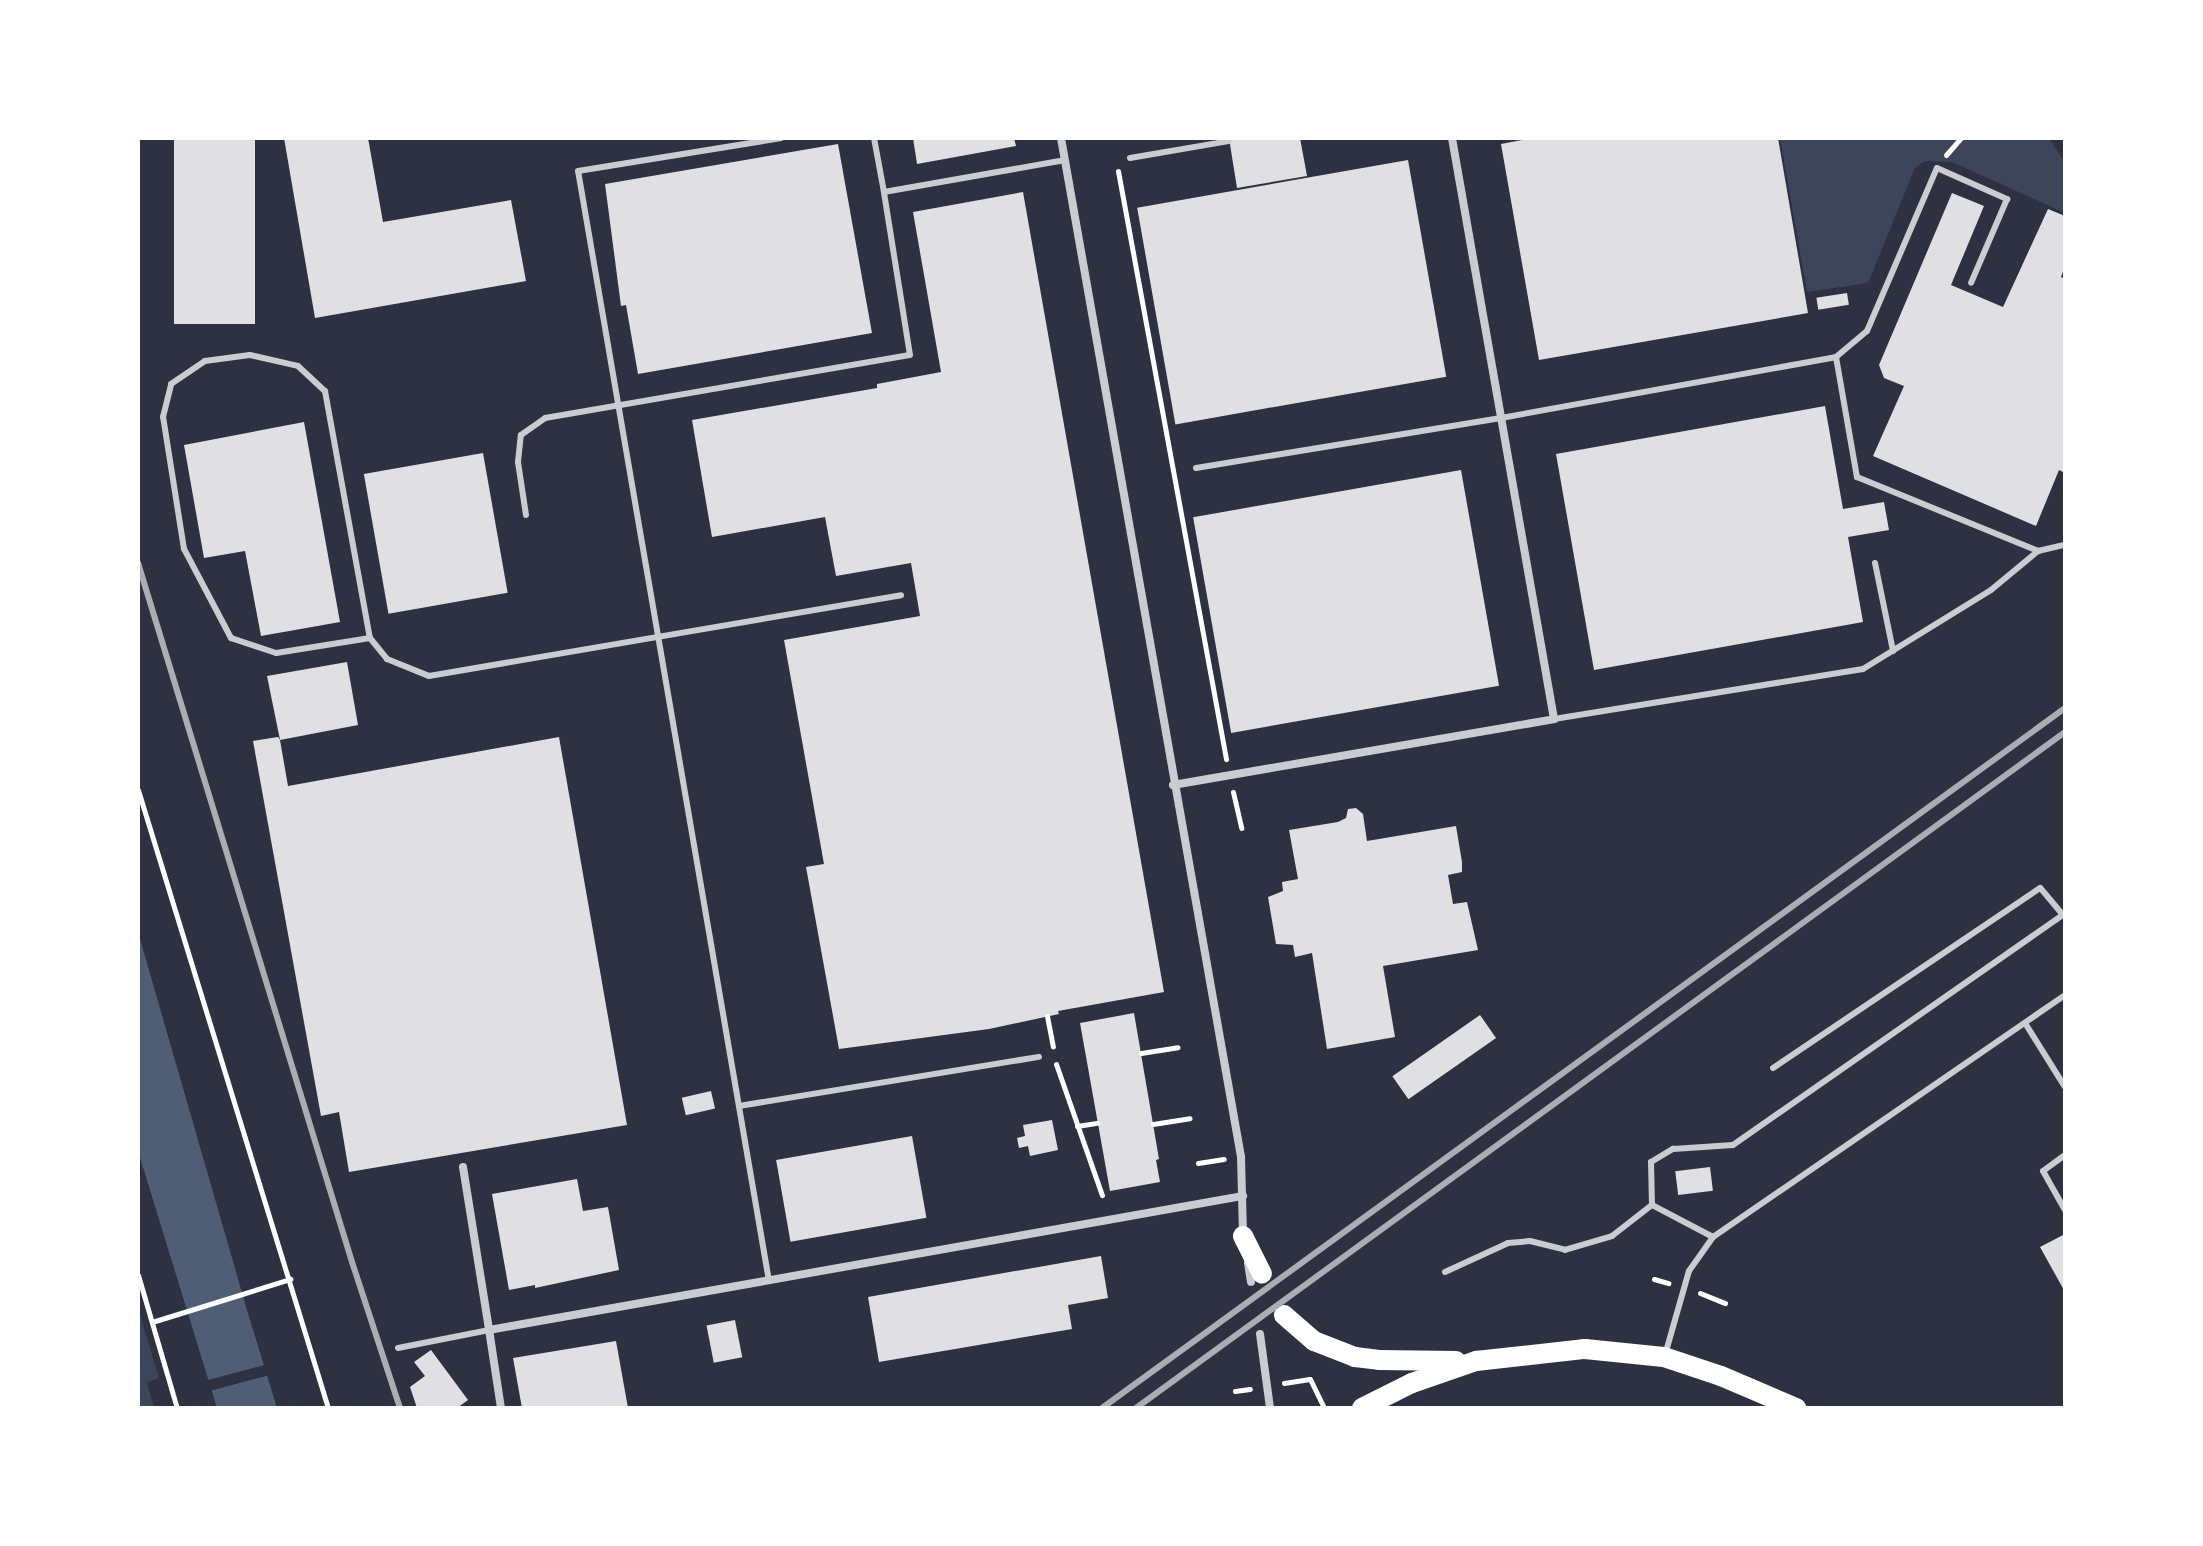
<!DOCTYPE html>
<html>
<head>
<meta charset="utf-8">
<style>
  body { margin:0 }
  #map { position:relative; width:2203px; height:1546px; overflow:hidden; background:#2d3142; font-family:"Space Grotesk",sans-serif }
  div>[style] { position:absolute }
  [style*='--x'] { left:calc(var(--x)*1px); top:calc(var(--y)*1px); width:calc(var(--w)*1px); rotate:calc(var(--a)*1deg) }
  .green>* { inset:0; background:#3c4559 }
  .water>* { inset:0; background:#4f5d75 }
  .pier>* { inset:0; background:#2d3142; transform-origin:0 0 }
  .building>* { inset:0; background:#e0e0e3; transform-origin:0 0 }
  .path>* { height:5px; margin:-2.5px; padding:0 2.5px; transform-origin:2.5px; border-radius:2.5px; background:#fff }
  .service>* { height:6px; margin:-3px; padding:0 3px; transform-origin:3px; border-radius:3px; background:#caccd0 }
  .minor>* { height:8px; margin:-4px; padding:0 4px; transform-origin:4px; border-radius:4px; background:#caccd0 }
  .primary>* { height:20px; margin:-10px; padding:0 10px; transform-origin:10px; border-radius:10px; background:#fff }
  .rail>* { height:6px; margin:-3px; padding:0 3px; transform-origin:3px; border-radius:3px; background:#abadb3 }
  span { translate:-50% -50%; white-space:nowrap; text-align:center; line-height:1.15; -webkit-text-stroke:8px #fff; paint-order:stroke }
  .frame { position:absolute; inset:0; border:140px solid #fff; pointer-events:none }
</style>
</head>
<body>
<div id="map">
  <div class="green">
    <div style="clip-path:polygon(1780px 138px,2049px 138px,2065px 163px,2065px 213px,1952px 162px,1925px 161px,1915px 168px,1868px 283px,1807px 292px)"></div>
    <div style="clip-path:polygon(138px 1308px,159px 1378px,147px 1382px,154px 1408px,138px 1408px)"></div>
  </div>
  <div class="water">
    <div style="clip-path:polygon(138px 932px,247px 1310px,277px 1408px,217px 1408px,138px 1151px)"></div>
  </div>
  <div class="pier">
    <div style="left:268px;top:1364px;width:11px;height:66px;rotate:75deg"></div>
  </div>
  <div class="building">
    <div style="left:174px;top:138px;width:81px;height:186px"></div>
    <div style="clip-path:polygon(284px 138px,368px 138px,383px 222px,511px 200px,526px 281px,315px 318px)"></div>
    <div style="clip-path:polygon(913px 138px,1014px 138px,1016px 146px,917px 164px)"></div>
    <div style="clip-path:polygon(1229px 138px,1300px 138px,1307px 176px,1237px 188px)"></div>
    <div style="clip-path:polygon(1533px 138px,1778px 138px,1808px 313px,1539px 360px,1501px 144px)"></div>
    <div style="clip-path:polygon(838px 144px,872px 333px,638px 374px,626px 305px,621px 306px,605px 184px)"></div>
    <div style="left:1408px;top:160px;width:220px;height:275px;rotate:80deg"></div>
    <div style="clip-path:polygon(1023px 192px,1164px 992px,1058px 1011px,1059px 1014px,989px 1029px,839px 1049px,806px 867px,824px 864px,784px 640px,920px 616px,911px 563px,836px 576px,825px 517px,712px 537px,692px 420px,877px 388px,877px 384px,941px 372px,913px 212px)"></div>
    <div style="clip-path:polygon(1952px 193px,1984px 206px,1951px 285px,2003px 307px,2048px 209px,2065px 216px,2065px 266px,2061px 277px,2065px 279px,2065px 473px,2059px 470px,2036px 526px,1873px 456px,1904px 386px,1884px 378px,1879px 365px)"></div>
    <div style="left:1847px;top:293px;width:12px;height:31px;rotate:81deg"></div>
    <div style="clip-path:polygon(1825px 406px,1843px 509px,1884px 502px,1889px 530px,1848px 537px,1863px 622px,1594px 670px,1556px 454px)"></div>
    <div style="clip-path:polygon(304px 422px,340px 622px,261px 636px,245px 551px,204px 558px,184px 445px)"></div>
    <div style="left:483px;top:453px;width:142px;height:121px;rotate:80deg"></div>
    <div style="left:1461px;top:470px;width:219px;height:272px;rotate:80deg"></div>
    <div style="clip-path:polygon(347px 662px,358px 725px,280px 740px,288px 786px,559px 737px,627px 1125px,349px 1172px,339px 1112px,321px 1116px,253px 741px,278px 737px,280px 740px,267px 676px)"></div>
    <div style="clip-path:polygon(1356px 808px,1363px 814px,1367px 841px,1456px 826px,1462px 862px,1462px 872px,1448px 875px,1453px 904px,1467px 902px,1478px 950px,1383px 966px,1395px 1037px,1327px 1049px,1312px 953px,1295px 957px,1293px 945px,1276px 944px,1268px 897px,1283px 891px,1282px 882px,1298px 879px,1289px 830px,1338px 822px,1346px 818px,1348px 809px)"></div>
    <div style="clip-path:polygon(1134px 1013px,1159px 1159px,1156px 1160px,1160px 1182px,1110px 1191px,1080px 1023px)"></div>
    <div style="left:1480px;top:1015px;width:28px;height:107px;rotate:55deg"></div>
    <div style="left:711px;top:1091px;width:18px;height:30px;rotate:77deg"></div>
    <div style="clip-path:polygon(1052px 1120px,1058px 1150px,1030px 1156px,1028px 1146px,1019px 1148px,1017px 1138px,1025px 1136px,1023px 1125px)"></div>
    <div style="left:912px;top:1136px;width:83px;height:138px;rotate:80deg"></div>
    <div style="left:1710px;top:1167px;width:24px;height:35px;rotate:83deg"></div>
    <div style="clip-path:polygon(577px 1179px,583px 1211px,608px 1207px,619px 1270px,535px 1288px,535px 1285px,509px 1290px,492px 1194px)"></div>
    <div style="clip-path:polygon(2065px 1234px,2065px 1292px,2040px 1247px)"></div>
    <div style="clip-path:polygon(1101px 1256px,1108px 1298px,1068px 1305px,1072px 1329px,879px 1362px,868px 1297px)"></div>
    <div style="left:735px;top:1320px;width:38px;height:29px;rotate:79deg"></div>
    <div style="clip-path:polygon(616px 1341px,628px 1408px,522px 1408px,513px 1358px)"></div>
    <div style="clip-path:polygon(431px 1350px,468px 1400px,457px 1408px,417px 1408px,410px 1387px,425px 1376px,414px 1362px)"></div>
  </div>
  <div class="path">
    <div style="--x:1946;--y:155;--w:23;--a:-49"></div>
    <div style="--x:1118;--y:171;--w:598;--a:79.59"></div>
    <div style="--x:138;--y:790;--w:647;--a:72.91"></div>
    <div style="--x:1233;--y:792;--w:37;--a:77"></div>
    <div style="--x:1047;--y:1016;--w:31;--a:79"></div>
    <div style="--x:1141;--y:1053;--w:37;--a:-9"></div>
    <div style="--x:1056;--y:1064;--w:139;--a:70.7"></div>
    <div style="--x:1153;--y:1124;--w:37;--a:-9"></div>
    <div style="--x:1077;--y:1126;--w:20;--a:-9"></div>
    <div style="--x:1198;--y:1163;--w:26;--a:-9"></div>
    <div style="--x:138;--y:1275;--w:139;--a:73.7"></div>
    <div style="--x:1654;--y:1279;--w:15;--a:16"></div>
    <div style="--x:1700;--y:1293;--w:27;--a:22"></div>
    <div style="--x:152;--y:1322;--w:145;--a:-17.3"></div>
    <div style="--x:1310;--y:1379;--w:32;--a:64"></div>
    <div style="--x:1284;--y:1383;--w:26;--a:-9"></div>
    <div style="--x:1235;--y:1391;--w:15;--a:-8"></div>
  </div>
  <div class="service">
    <div style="--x:874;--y:138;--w:55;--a:79.5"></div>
    <div style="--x:884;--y:192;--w:184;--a:-10"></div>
    <div style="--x:1130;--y:158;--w:100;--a:-9.7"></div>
    <div style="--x:1836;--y:357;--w:122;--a:80.1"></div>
    <div style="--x:1857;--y:477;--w:196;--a:22.2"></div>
    <div style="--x:1196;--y:468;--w:309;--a:-9.3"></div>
    <div style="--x:1501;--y:418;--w:341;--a:-10.3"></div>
    <div style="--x:1836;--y:357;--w:40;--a:-40"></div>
    <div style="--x:1867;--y:331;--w:177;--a:-66.8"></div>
    <div style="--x:1937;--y:168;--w:77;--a:23.9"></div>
    <div style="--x:2007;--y:199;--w:91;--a:113.2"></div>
    <div style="--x:526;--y:515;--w:54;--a:-98.6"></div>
    <div style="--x:518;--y:462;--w:27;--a:-84"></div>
    <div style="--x:521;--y:435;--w:29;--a:-35"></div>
    <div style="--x:545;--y:418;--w:370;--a:-9.8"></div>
    <div style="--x:910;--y:355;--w:165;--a:-99.1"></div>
    <div style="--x:1875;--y:563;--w:90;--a:78.4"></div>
    <div style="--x:370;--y:638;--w:95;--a:170.9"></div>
    <div style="--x:276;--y:653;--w:47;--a:-161.6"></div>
    <div style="--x:231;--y:638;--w:101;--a:-117.8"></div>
    <div style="--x:184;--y:549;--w:134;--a:-99"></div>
    <div style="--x:163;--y:417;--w:34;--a:-76"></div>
    <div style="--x:171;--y:384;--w:41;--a:-34.1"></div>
    <div style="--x:205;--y:361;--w:45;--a:-7.6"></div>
    <div style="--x:250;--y:355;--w:49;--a:12.9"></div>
    <div style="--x:298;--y:366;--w:37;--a:43"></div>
    <div style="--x:325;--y:391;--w:251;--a:79.7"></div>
    <div style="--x:370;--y:638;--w:27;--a:51"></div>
    <div style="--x:387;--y:659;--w:45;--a:22"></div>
    <div style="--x:429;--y:676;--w:479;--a:-9.7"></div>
    <div style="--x:1554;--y:719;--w:313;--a:-9.2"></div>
    <div style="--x:1863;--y:669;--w:150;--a:-31.7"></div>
    <div style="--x:1991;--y:590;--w:61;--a:-39.7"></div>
    <div style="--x:2038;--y:551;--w:28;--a:-13"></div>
    <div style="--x:2025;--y:1023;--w:75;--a:58"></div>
    <div style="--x:739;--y:1106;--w:304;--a:-9.3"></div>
    <div style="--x:2065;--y:1155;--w:27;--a:144"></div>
    <div style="--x:2043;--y:1171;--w:45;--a:60.6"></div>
    <div style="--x:1713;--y:1237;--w:69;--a:-152.3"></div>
    <div style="--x:1652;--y:1205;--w:43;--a:-91.3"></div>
    <div style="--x:1651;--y:1162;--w:26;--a:-31"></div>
    <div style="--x:1673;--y:1149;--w:60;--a:-3.8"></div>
    <div style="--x:1733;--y:1145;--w:402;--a:-34.9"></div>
    <div style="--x:2063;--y:915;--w:35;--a:-130"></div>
    <div style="--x:2040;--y:888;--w:322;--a:146"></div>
    <div style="--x:1445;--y:1272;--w:69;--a:-24.7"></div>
    <div style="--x:1508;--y:1243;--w:22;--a:-5"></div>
    <div style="--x:1530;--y:1241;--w:36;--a:14"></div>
    <div style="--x:1565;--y:1250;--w:49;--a:-16.6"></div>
    <div style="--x:1612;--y:1236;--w:51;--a:-37.8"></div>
    <div style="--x:769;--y:1281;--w:1126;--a:-99.76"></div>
    <div style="--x:578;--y:171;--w:206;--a:-9.2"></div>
    <div style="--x:398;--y:1348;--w:93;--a:-11.2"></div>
    <div style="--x:1665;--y:1355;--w:87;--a:-74.1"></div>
    <div style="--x:1689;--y:1271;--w:42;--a:-54.8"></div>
    <div style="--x:1713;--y:1237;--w:427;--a:-34.5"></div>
  </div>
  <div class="minor">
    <div style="--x:1061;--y:138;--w:1035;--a:79.98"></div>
    <div style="--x:1241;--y:1157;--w:76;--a:88.5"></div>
    <div style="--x:1173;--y:785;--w:387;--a:-9.8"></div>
    <div style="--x:1554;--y:719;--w:590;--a:-99.96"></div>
    <div style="--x:463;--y:1167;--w:165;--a:80.9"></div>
    <div style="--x:1248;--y:1263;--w:19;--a:81"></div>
    <div style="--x:1260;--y:1334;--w:75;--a:82.3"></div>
    <div style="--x:501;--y:1408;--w:79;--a:-98.7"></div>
    <div style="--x:489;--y:1330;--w:766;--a:-10.08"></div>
  </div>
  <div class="primary">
    <div style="--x:1243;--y:1236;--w:42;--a:63.4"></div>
    <div style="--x:1284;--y:1315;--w:40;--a:41"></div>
    <div style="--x:1314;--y:1341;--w:44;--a:21.3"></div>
    <div style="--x:1355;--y:1357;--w:24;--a:7"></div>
    <div style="--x:1379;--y:1360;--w:77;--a:0.7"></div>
    <div style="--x:1362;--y:1408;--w:56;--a:-26.6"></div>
    <div style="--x:1412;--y:1383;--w:68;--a:-19"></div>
    <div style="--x:1476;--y:1361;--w:110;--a:-6.3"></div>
    <div style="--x:1585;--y:1349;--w:79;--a:5.8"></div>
    <div style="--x:1664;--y:1357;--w:60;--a:18.4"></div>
    <div style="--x:1721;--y:1376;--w:82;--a:23.1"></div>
  </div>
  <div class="rail">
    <div style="--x:138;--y:563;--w:731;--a:72.98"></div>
    <div style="--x:352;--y:1262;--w:154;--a:71.8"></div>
    <div style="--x:1102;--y:1408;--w:1191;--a:-36.01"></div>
    <div style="--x:1136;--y:1408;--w:1149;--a:-36.04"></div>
  </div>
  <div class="frame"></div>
</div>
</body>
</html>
